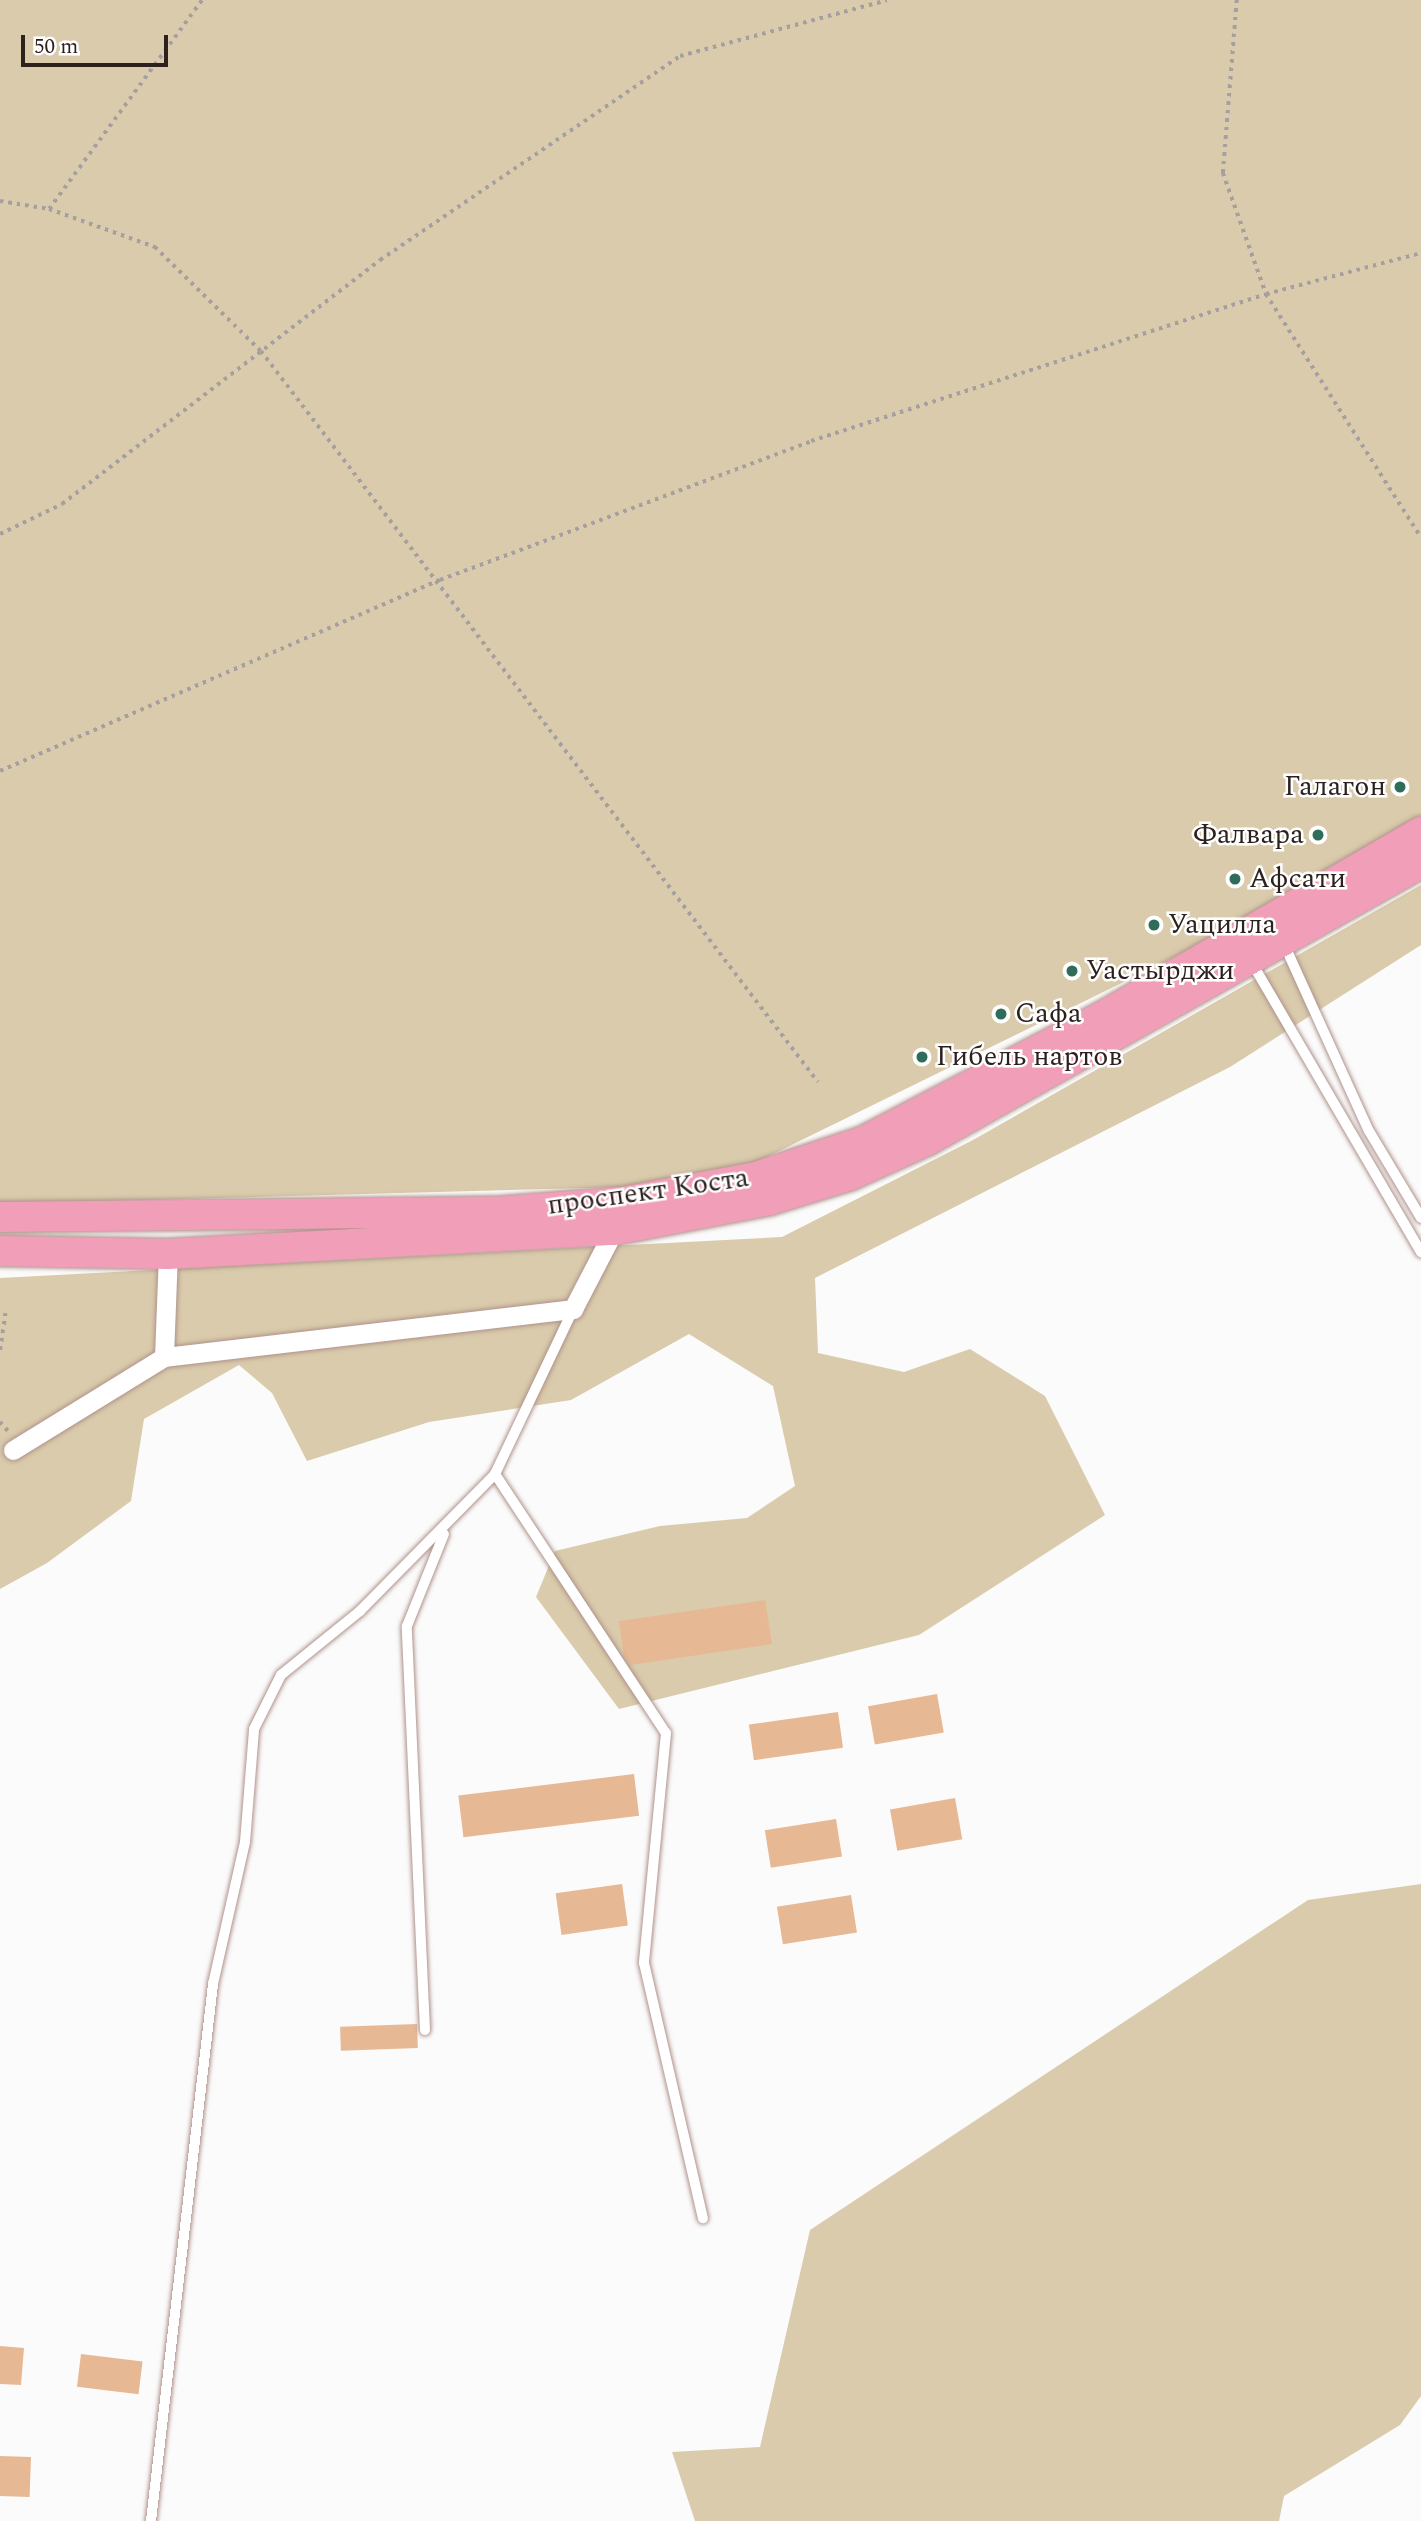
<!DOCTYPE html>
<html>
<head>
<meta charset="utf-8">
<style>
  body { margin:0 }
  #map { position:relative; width:1421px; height:2521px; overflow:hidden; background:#fbfbfb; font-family:Spectral,serif }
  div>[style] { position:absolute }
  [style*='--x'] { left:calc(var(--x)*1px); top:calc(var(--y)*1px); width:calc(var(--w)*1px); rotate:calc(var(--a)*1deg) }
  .green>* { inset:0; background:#d9cbab }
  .building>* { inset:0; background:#e7b894; transform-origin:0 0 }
  .path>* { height:3.5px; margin-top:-1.75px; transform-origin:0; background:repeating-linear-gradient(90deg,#a5a09f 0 3.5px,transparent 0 8.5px) }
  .roads { filter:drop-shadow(0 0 2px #b0928b) drop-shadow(0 0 2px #b0928b) }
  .lane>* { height:10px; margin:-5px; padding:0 5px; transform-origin:5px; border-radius:5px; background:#fff }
  .street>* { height:19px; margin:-9.5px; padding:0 9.5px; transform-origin:9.5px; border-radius:9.5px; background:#fff }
  .primary>* { height:30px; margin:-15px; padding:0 15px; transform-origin:15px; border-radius:15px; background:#f19eb8 }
  .dots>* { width:19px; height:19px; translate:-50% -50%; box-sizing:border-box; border:4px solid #fff; border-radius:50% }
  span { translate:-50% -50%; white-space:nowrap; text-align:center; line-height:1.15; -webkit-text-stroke:5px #fff; paint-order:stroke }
  .poi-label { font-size:28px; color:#2d211e }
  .right { translate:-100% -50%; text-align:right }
  .left { translate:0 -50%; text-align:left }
  .street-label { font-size:28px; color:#2d211e }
  .scale { position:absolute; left:21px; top:35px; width:147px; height:32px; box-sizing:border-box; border:4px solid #2d211e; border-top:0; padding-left:9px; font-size:21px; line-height:24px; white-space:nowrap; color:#2d211e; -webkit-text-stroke:5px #fff; paint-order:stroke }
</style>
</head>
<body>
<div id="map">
  <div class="green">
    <div style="clip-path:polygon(0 0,1421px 0,1421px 822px,1197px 946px,759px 1161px,622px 1187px,0 1204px)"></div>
    <div style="clip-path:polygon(1421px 885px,1421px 945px,1230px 1067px,815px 1278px,818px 1353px,904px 1372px,970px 1349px,1045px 1396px,1105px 1515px,919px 1635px,619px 1709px,536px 1597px,555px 1551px,660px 1526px,747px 1518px,795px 1486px,773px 1386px,689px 1334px,571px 1400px,429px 1422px,307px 1461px,272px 1393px,239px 1365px,144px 1419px,131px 1501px,47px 1563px,0 1589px,0 1278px,782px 1237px,973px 1140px)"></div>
    <div style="clip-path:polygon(1421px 1884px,1421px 2396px,1400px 2425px,1284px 2496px,1279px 2521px,695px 2521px,672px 2452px,760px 2447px,810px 2230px,1308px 1900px)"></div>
  </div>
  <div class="building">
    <div style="clip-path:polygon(765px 1600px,772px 1644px,630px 1665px,624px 1656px,619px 1621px)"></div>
    <div style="left:937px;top:1694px;width:39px;height:70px;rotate:80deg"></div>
    <div style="left:838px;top:1712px;width:36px;height:90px;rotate:82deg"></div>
    <div style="left:634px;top:1774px;width:42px;height:177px;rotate:83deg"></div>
    <div style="left:955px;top:1798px;width:42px;height:66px;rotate:80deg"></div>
    <div style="left:836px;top:1819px;width:38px;height:72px;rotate:81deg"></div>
    <div style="left:622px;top:1884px;width:42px;height:67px;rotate:82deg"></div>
    <div style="left:851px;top:1895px;width:38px;height:75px;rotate:81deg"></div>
    <div style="left:417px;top:2024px;width:24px;height:77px;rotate:88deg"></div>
    <div style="clip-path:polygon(0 2346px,24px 2348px,21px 2385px,0 2384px)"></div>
    <div style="left:81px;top:2354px;width:62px;height:33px;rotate:7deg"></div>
    <div style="left:0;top:2456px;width:31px;height:40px;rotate:2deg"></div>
  </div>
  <div class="path">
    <div style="--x:1237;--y:0;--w:174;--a:94.6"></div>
    <div style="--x:1223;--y:173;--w:128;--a:70.4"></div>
    <div style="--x:1266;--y:294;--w:288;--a:57.5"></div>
    <div style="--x:0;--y:201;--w:50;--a:9.3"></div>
    <div style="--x:49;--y:209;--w:113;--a:19.7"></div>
    <div style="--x:155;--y:247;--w:148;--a:44.5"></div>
    <div style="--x:261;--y:351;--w:919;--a:52.69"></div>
    <div style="--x:49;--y:209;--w:259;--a:-53.8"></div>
    <div style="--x:0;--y:534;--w:69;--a:-25.8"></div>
    <div style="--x:62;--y:504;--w:401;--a:-37.5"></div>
    <div style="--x:380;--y:260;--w:363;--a:-34.2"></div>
    <div style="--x:680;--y:56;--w:214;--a:-15.1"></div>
    <div style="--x:0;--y:771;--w:480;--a:-23.5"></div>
    <div style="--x:440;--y:580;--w:396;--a:-20.5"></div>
    <div style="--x:811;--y:441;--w:478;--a:-17.9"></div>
    <div style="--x:1266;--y:294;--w:160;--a:-14.8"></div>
    <div style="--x:0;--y:1350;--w:37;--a:-82"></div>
    <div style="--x:0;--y:1422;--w:12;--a:48"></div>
  </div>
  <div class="roads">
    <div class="lane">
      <div style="--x:1284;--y:944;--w:205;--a:65.6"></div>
      <div style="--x:1369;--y:1131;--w:101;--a:59.1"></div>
      <div style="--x:1252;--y:963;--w:335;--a:59.7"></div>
      <div style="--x:495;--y:1474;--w:310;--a:56.6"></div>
      <div style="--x:666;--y:1733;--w:231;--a:95.5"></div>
      <div style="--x:644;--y:1963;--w:262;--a:77"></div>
      <div style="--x:425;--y:2030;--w:404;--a:-92.6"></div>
      <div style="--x:407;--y:1626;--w:99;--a:-68.1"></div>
      <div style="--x:151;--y:2521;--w:541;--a:-83.41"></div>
      <div style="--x:213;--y:1984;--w:146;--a:-77.3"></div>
      <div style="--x:245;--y:1842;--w:113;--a:-85.4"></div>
      <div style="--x:254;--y:1729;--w:60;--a:-63.4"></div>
      <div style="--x:281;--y:1675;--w:102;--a:-39"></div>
      <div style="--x:360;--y:1611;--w:192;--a:-45.4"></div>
      <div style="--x:495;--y:1474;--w:182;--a:-64.6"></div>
    </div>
    <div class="street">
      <div style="--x:164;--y:1357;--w:412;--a:-6.7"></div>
      <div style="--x:573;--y:1309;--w:89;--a:-62.6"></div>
      <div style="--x:13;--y:1450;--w:177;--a:-31.6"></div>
      <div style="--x:164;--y:1357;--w:103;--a:-87.8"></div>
    </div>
    <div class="primary">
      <div style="--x:0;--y:1217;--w:493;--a:-0.6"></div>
      <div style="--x:493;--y:1212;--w:130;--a:-4.4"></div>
      <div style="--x:623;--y:1202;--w:135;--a:-10.6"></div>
      <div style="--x:756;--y:1177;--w:112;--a:-18.3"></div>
      <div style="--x:862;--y:1142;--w:276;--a:-27.6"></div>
      <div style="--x:1107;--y:1014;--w:363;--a:-30.1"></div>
      <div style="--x:0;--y:1251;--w:168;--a:1"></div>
      <div style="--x:168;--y:1254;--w:447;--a:-3.1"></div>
      <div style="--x:614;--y:1230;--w:159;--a:-10.9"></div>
      <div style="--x:770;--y:1200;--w:85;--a:-17.2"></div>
      <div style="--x:851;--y:1175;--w:85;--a:-24.4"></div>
      <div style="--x:928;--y:1140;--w:565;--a:-29.33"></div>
    </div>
  </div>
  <div class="dots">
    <div style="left:1400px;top:787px;background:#2f6c59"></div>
    <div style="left:1318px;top:835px;background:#2f6c59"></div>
    <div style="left:1235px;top:879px;background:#2f6c59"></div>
    <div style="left:1154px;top:925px;background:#2f6c59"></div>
    <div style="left:1072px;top:971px;background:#2f6c59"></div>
    <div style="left:1001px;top:1014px;background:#2f6c59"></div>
    <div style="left:922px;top:1057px;background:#2f6c59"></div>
  </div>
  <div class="poi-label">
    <span class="right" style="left:1386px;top:787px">Галагон</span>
    <span class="right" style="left:1304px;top:835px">Фалвара</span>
    <span class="left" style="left:1249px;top:879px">Афсати</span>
    <span class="left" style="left:1168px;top:925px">Уацилла</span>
    <span class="left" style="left:1086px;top:971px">Уастырджи</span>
    <span class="left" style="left:1015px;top:1014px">Сафа</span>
    <span class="left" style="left:936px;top:1057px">Гибель нартов</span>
  </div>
  <div class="street-label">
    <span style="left:648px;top:1192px;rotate:-8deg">проспект Коста</span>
  </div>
  <div class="scale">50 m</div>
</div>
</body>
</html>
